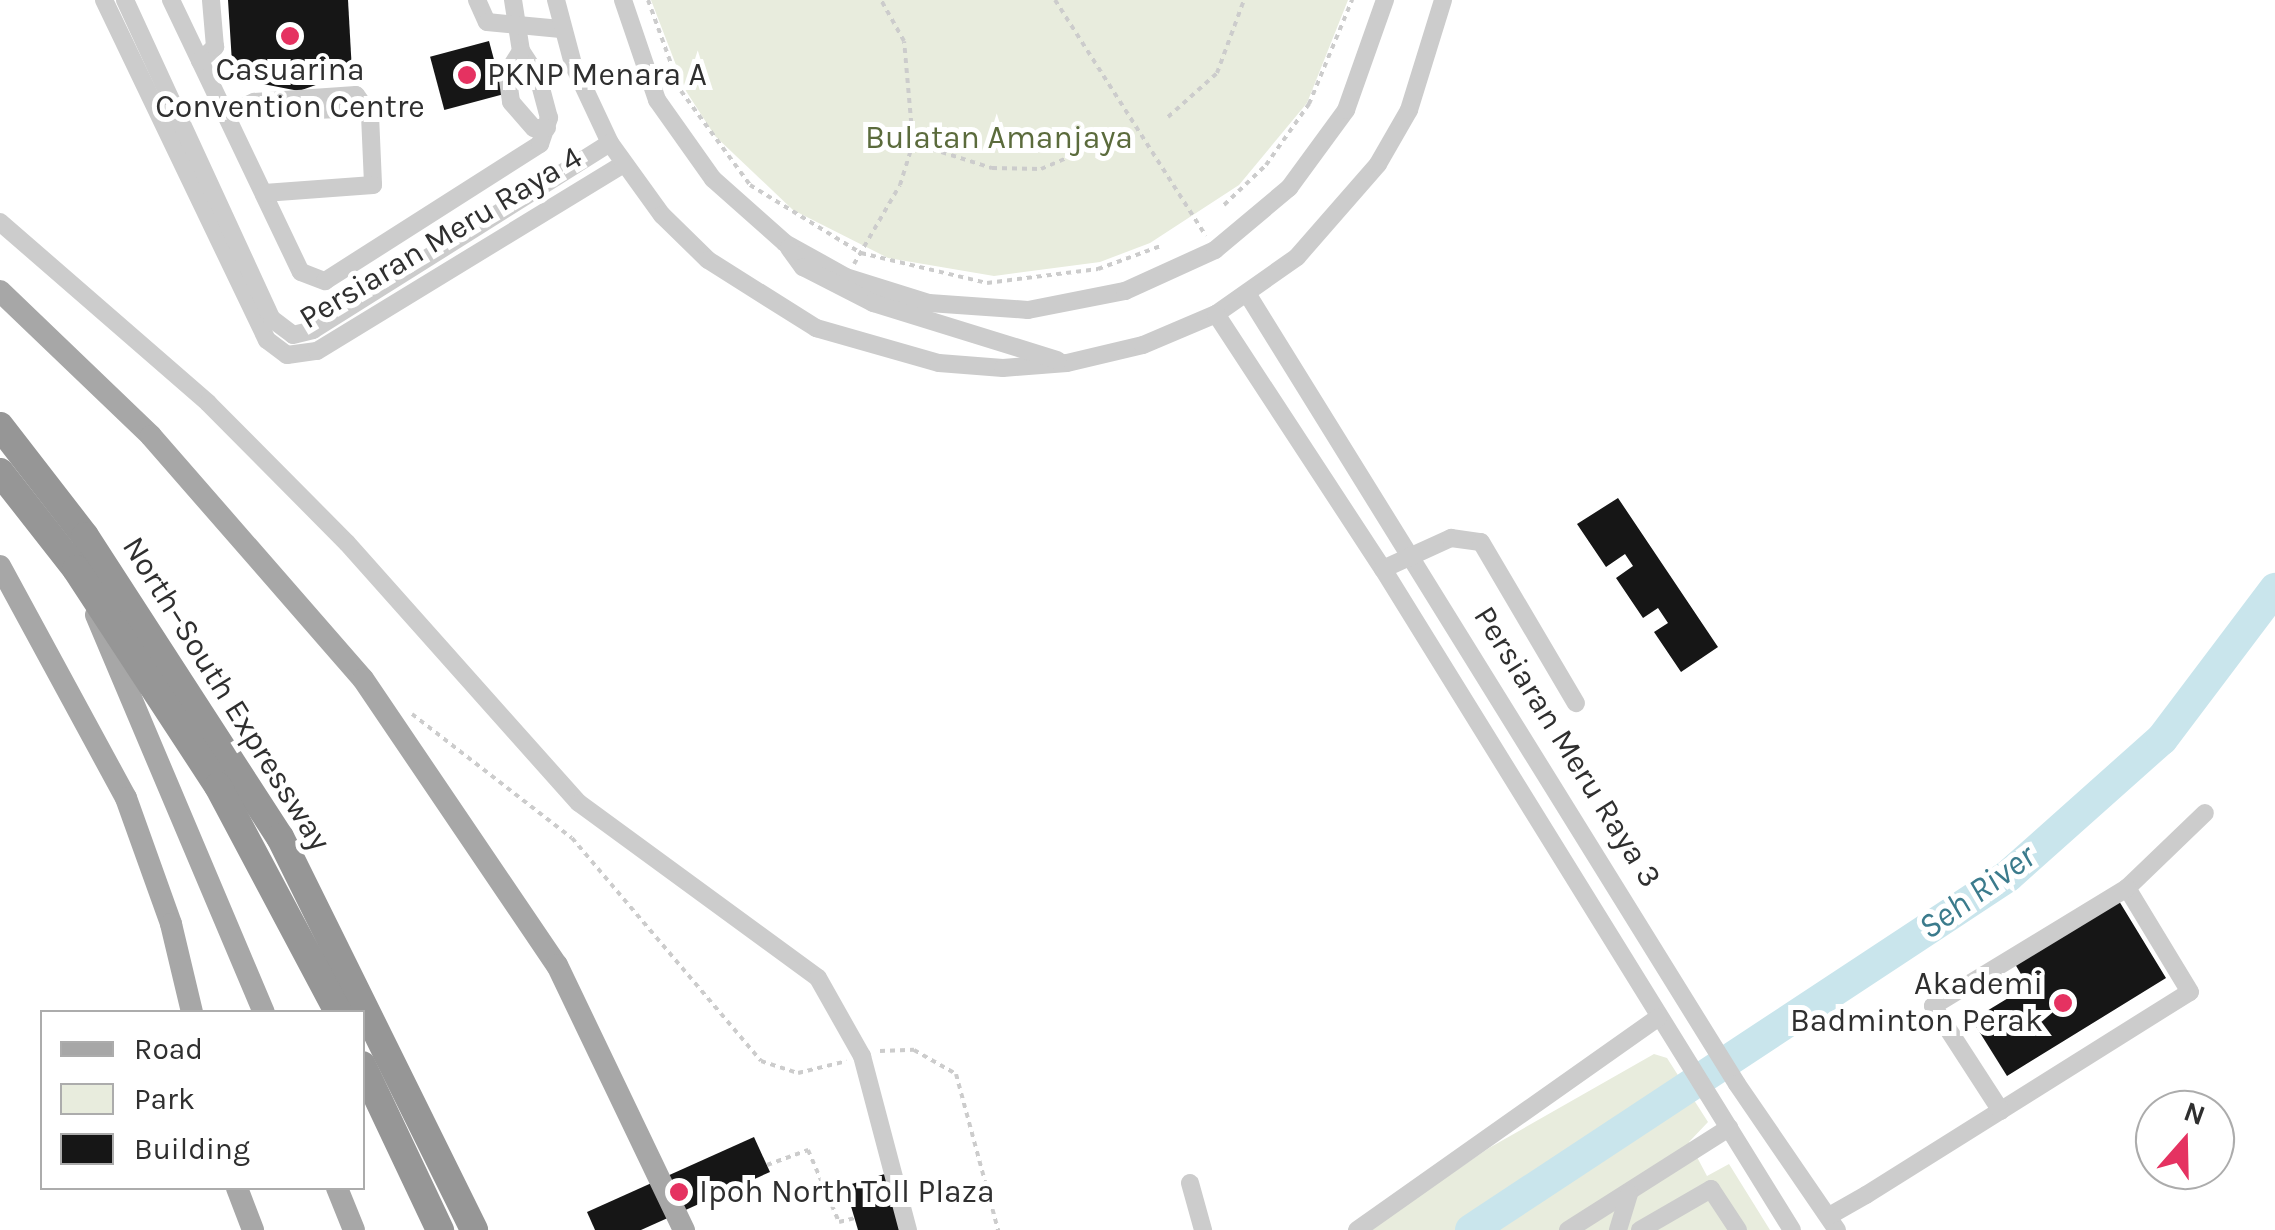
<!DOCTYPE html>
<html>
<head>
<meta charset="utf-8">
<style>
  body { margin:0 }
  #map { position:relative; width:2275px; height:1230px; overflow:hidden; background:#fff; font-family:Karla,sans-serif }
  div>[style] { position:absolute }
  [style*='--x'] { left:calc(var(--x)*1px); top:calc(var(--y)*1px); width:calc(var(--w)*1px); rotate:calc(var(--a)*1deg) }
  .green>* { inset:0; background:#e8ecdd }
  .river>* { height:32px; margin:-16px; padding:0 16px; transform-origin:16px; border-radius:16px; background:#c9e5ec }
  .building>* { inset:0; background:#161616; transform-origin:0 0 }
  .path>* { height:4px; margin-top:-2px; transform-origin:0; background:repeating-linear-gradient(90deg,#ccc 0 5px,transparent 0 10px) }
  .minor>* { height:18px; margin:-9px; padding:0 9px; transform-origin:9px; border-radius:9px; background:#ccc }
  .major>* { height:22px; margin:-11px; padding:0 11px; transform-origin:11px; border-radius:11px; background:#a7a7a7 }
  .highway>* { height:28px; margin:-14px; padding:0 14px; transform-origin:14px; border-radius:14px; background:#969696 }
  .dots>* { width:28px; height:28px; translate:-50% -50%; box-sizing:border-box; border:5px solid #fff; border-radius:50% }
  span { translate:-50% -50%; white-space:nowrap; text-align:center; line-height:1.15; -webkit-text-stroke:10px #fff; paint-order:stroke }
  .poi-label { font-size:32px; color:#2f2f2f }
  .left { translate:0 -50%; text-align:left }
  .right { translate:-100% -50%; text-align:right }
  .park-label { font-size:32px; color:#5b6b3c }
  .street-label { font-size:32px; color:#2f2f2f }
  .water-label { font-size:35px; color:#3b7b8c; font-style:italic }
  .legend { position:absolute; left:40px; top:1010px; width:325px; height:180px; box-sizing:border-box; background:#fff; border:2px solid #acacac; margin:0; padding:12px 18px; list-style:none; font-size:30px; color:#2f2f2f }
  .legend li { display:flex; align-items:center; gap:20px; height:50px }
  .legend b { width:50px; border:2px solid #acacac }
  .north { position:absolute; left:2135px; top:1090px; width:100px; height:100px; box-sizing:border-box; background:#fff; border:2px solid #acacac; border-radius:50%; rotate:20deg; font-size:28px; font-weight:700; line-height:40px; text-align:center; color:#2f2f2f }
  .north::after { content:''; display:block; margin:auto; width:35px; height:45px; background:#e53261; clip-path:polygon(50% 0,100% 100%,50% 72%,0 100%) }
</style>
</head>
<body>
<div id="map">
  <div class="green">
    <div style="clip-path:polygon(651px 0,1348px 0,1307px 103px,1239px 185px,1150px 243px,1100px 262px,994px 276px,888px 258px,793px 210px,715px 136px,686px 91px)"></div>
    <div style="clip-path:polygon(1654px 1054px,1667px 1058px,1708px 1122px,1689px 1142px,1707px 1176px,1729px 1164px,1770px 1230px,1369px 1230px,1489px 1148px)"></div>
  </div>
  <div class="river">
    <div style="--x:1471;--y:1230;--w:643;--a:-33.39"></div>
    <div style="--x:2008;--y:876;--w:206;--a:-41.7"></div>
    <div style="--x:2162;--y:739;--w:188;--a:-53"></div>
  </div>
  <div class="building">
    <div style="clip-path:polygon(228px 0,348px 0,352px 72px,299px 91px,233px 78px)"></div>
    <div style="left:489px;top:41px;width:55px;height:61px;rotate:75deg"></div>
    <div style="clip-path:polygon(1618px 498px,1718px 647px,1681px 672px,1654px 632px,1668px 623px,1658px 608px,1643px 618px,1616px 578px,1633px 566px,1625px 554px,1606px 567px,1577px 524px)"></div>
    <div style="clip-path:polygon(2119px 901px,2166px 978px,2007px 1076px,1972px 1020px,2028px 986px,2015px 964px)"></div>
    <div style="clip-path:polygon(754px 1137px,770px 1172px,641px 1230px,595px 1230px,587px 1212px)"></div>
    <div style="clip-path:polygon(888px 1173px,905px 1230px,858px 1230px,845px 1186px)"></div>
  </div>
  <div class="path">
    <div style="--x:648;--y:0;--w:97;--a:70.1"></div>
    <div style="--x:681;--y:91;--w:117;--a:53.7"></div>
    <div style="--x:750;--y:185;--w:130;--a:31.5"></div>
    <div style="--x:861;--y:253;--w:130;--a:13.4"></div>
    <div style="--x:987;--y:283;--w:112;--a:-7.2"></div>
    <div style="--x:1098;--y:269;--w:67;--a:-20.1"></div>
    <div style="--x:1055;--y:0;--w:280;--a:57.4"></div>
    <div style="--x:1168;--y:117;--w:66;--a:-41.9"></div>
    <div style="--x:1217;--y:73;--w:78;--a:-69.7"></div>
    <div style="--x:913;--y:143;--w:83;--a:17.6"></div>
    <div style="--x:992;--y:168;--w:49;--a:1.2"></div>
    <div style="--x:1041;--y:169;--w:61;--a:-23.2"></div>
    <div style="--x:1224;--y:205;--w:58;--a:-43.6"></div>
    <div style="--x:1266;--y:165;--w:75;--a:-54.8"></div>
    <div style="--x:1309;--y:104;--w:113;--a:-67.5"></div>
    <div style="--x:854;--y:264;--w:91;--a:-59.8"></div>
    <div style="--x:900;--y:185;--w:44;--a:-72.8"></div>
    <div style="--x:913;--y:143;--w:102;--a:-95"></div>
    <div style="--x:904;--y:41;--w:47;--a:-119.3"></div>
    <div style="--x:412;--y:714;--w:202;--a:37.8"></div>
    <div style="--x:572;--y:838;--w:292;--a:49.7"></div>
    <div style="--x:761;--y:1061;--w:39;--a:18"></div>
    <div style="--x:798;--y:1073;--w:50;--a:-13.8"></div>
    <div style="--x:880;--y:1051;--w:34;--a:-2"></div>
    <div style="--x:914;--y:1050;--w:48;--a:29.7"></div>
    <div style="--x:956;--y:1074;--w:162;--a:74.9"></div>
    <div style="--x:767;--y:1165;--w:44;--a:-20.1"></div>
    <div style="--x:808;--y:1150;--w:78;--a:66.7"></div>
    <div style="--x:839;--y:1222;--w:16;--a:-14"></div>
  </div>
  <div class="minor">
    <div style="--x:104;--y:0;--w:377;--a:64.4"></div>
    <div style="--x:267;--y:340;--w:25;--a:37"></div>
    <div style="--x:287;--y:355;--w:30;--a:-8"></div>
    <div style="--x:317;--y:351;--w:359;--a:-31.4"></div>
    <div style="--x:125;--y:0;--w:351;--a:65.3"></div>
    <div style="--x:272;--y:319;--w:26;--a:37"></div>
    <div style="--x:171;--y:0;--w:301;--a:64.5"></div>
    <div style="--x:301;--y:272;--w:26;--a:21"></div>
    <div style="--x:325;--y:281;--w:255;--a:-32.5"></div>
    <div style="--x:540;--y:144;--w:28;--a:-71"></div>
    <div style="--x:549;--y:118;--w:42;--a:-105"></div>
    <div style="--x:538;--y:77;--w:31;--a:-123"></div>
    <div style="--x:521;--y:51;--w:52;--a:-98.9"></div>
    <div style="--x:477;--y:0;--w:24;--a:66"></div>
    <div style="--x:487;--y:22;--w:74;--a:5.4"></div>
    <div style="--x:556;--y:0;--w:66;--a:75.1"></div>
    <div style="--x:573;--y:64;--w:87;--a:64.9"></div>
    <div style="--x:610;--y:143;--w:89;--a:54.2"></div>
    <div style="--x:662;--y:215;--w:64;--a:44.4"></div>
    <div style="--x:708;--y:260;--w:128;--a:32.2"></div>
    <div style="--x:816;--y:328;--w:128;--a:15.9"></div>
    <div style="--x:939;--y:363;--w:64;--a:4.5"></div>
    <div style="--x:1003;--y:368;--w:64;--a:-4.5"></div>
    <div style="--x:1067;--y:363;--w:78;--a:-13.3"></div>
    <div style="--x:1143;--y:345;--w:79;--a:-23"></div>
    <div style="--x:1216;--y:314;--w:99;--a:-35.1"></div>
    <div style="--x:1297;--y:257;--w:123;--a:-48.9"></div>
    <div style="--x:1378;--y:164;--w:62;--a:-60.1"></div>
    <div style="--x:1409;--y:110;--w:115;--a:-72.8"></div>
    <div style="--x:623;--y:0;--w:106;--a:71.2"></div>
    <div style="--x:657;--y:100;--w:97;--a:54.7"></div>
    <div style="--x:713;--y:179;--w:96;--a:41.6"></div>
    <div style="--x:785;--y:243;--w:70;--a:29.1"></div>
    <div style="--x:846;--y:277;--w:87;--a:17.4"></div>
    <div style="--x:929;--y:303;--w:99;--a:4"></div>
    <div style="--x:1028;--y:310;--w:99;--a:-11.1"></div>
    <div style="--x:1125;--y:291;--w:99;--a:-24.5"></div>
    <div style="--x:1215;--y:250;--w:97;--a:-40"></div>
    <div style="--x:1289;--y:188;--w:97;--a:-53.8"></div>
    <div style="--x:1346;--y:110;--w:117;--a:-70.5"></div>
    <div style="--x:521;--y:51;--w:26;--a:122"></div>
    <div style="--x:507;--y:73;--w:29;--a:82"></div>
    <div style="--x:511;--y:102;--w:35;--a:49"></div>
    <div style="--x:534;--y:128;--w:13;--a:0"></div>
    <div style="--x:200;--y:61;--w:21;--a:-43"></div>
    <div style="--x:215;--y:47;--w:47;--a:-94.9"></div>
    <div style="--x:290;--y:111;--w:74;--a:-2.3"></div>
    <div style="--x:226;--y:115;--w:31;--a:-25"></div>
    <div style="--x:254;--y:102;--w:102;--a:-3.9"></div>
    <div style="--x:356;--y:95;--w:24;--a:55"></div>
    <div style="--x:370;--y:115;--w:70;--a:87.5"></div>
    <div style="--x:373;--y:185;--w:109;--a:175.8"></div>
    <div style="--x:0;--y:222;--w:276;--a:41"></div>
    <div style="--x:208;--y:403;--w:197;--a:45.2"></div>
    <div style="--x:347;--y:543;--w:348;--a:48.3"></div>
    <div style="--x:579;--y:803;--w:296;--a:36.2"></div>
    <div style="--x:818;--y:978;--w:90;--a:60.6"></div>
    <div style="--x:862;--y:1056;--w:180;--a:75.2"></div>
    <div style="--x:789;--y:248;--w:24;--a:54"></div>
    <div style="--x:803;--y:267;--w:79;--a:27.2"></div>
    <div style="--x:873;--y:303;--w:193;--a:17.2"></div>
    <div style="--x:1248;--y:295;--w:928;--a:58.21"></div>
    <div style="--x:1737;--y:1084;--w:177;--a:55.6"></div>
    <div style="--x:1216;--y:314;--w:305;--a:56.8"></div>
    <div style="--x:1383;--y:569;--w:777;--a:58.25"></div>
    <div style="--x:293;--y:335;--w:21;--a:-14"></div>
    <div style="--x:313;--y:330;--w:351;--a:-32.2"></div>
    <div style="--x:1383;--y:569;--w:75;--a:-24.5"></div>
    <div style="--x:1451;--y:538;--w:30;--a:8"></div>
    <div style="--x:1481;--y:542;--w:187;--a:59.5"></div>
    <div style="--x:2127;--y:888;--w:108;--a:-43.9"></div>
    <div style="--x:1190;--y:1183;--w:49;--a:74.5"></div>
    <div style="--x:1829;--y:1216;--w:43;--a:-29.6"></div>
    <div style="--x:1866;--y:1195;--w:382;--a:-32.1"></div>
    <div style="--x:2190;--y:992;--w:122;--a:-121.2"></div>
    <div style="--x:2127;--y:888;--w:227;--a:148.7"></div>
    <div style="--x:1933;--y:1006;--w:125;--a:57.1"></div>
    <div style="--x:1357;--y:1230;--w:368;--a:-35.2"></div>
    <div style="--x:1568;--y:1230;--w:191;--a:-32.4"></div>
    <div style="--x:1618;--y:1230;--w:38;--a:-73"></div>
    <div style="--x:1640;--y:1230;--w:82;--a:-30"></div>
    <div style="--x:1711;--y:1189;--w:49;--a:56.6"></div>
  </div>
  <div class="major">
    <div style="--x:0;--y:291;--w:209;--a:43.8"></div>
    <div style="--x:151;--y:436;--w:322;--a:48.9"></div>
    <div style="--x:363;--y:679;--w:346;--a:55.9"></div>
    <div style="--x:557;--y:965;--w:294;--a:64.4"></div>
    <div style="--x:0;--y:566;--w:264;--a:61.5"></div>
    <div style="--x:126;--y:798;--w:134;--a:70.3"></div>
    <div style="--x:171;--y:924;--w:90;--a:76.6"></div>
    <div style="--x:96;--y:615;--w:431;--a:67.1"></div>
    <div style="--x:237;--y:1188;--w:45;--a:69.1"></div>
    <div style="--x:337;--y:1188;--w:45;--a:68"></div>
  </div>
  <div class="highway">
    <div style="--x:0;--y:426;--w:139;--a:52.3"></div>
    <div style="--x:85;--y:536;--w:359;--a:57.1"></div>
    <div style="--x:280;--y:837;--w:438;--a:63.7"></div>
    <div style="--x:0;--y:472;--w:123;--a:51.9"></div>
    <div style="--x:76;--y:569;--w:259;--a:56.8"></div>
    <div style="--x:218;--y:786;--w:256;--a:62"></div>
    <div style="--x:362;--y:1065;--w:183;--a:64.7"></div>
  </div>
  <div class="dots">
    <div style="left:290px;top:36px;background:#e53261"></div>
    <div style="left:467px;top:75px;background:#e53261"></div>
    <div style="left:2063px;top:1003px;background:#e53261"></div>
    <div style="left:679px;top:1192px;background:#e53261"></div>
  </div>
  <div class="poi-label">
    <span style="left:290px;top:89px">Casuarina<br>Convention Centre</span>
    <span class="left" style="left:487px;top:75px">PKNP Menara A</span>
    <span class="right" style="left:2043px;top:1003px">Akademi<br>Badminton Perak</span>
    <span class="left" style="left:699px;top:1192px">Ipoh North Toll Plaza</span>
  </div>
  <div class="park-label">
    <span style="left:999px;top:138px">Bulatan Amanjaya</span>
  </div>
  <div class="street-label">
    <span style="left:441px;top:238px;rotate:-31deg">Persiaran Meru Raya 4</span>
    <span style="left:226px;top:694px;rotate:58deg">North–South Expressway</span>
    <span style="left:1567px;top:747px;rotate:58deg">Persiaran Meru Raya 3</span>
  </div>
  <div class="water-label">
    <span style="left:1977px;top:892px;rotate:-36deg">Seh River</span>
  </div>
  <ul class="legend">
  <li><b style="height:12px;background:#a7a7a7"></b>Road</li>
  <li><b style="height:28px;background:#e8ecdd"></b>Park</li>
  <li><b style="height:28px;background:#161616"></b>Building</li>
  </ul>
  <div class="north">N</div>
</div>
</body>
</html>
